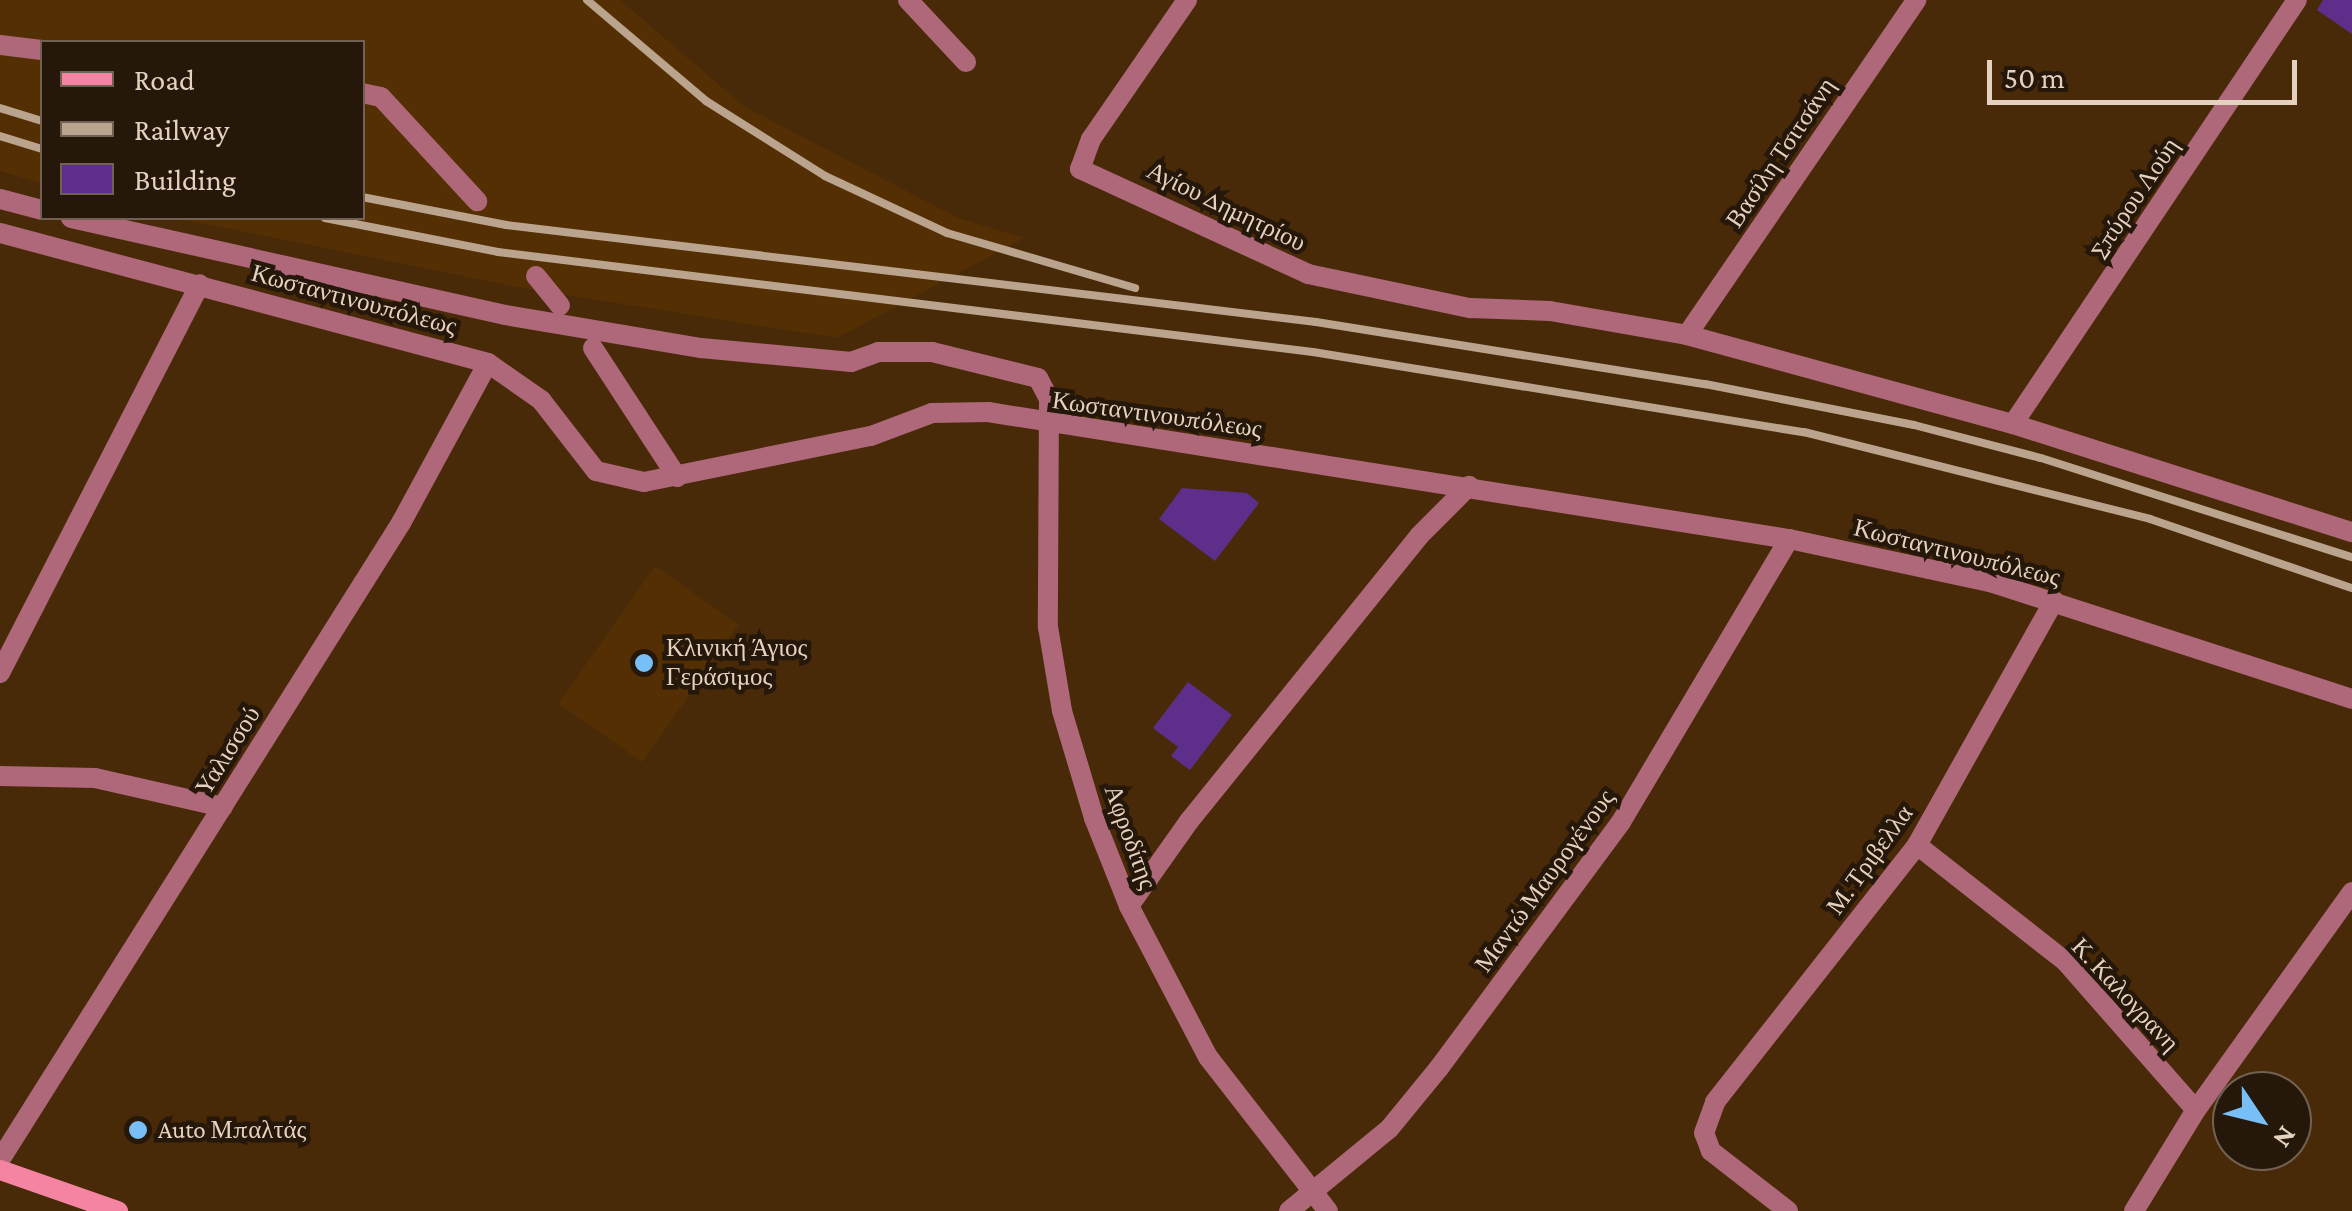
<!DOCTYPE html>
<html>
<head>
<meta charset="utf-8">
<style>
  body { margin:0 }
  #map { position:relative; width:2352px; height:1211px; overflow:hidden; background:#492a08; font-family:"Crimson Pro",serif }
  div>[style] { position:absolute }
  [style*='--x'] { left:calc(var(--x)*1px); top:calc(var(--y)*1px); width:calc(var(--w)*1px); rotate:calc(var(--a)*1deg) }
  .built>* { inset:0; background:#542f04; transform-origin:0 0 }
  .building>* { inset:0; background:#5d2f8b }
  .service>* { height:20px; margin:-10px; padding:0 10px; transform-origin:10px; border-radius:10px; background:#af687a }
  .minor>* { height:20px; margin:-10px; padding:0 10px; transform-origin:10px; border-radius:10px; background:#af687a }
  .secondary>* { height:20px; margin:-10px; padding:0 10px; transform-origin:10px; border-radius:10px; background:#f584a3 }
  .rail>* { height:8px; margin:-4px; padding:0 4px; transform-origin:4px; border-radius:4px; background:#bba48e }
  .dots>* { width:28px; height:28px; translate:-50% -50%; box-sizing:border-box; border:5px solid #251709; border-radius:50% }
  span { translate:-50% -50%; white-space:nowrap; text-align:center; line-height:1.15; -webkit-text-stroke:9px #251709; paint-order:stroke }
  .street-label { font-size:25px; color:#e5d1bf }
  .poi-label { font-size:25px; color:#e5d1bf }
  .left { translate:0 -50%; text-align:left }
  .legend { position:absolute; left:40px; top:40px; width:325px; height:180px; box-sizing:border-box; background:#251709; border:2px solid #726152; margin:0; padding:12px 18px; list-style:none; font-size:30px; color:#e5d1bf }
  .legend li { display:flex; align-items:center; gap:20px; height:50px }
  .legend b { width:50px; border:2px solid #726152 }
  .north { position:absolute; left:2212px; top:1071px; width:100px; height:100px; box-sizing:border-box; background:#251709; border:2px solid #726152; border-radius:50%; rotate:125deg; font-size:28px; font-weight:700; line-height:40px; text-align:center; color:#e5d1bf }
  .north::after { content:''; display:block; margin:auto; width:35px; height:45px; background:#78bff7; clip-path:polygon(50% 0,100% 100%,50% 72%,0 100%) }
  .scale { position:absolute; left:1987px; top:60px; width:310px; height:45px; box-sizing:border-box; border:5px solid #e5d1bf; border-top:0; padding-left:12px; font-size:30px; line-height:35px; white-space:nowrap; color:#e5d1bf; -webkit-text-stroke:8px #251709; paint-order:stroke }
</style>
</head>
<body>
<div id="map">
  <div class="built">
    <div style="clip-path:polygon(0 0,620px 0,745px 107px,958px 218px,1024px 238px,837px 338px,523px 288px,176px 218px,362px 218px,362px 42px,42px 42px,42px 183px,0 171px)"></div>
    <div style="left:655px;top:566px;width:102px;height:168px;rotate:35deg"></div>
  </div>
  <div class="building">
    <div style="clip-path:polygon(2323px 0,2352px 0,2352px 34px,2317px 10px)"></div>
    <div style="clip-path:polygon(1182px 488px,1247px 493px,1259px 503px,1215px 561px,1159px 519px)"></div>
    <div style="clip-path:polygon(1188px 682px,1232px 715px,1190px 770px,1171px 756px,1178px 747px,1153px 728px)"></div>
  </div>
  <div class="service">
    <div style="--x:908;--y:0;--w:85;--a:46.9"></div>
    <div style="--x:0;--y:45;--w:42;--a:6.8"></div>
    <div style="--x:362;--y:93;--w:19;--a:12"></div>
    <div style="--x:381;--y:97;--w:142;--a:47.3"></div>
    <div style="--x:536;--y:276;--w:38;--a:51"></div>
    <div style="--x:593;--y:348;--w:154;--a:56.9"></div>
  </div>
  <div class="minor">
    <div style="--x:1187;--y:0;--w:169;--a:124.6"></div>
    <div style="--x:1091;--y:139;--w:32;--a:110"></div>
    <div style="--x:1080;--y:169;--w:251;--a:24.7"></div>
    <div style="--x:1308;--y:274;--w:166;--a:11.9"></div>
    <div style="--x:1470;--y:308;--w:80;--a:2.1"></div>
    <div style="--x:1550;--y:311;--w:139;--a:9.9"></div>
    <div style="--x:1687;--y:335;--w:338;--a:15.3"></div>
    <div style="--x:2013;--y:424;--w:356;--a:17.7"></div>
    <div style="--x:0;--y:199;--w:43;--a:14.7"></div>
    <div style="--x:71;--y:218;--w:445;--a:12.6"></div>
    <div style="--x:505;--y:315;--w:199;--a:9.6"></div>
    <div style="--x:701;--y:348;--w:151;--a:5.3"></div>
    <div style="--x:851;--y:362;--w:29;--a:-20"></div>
    <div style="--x:878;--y:352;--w:54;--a:0"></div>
    <div style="--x:932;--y:352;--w:109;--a:13.8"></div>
    <div style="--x:1038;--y:378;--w:24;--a:62"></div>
    <div style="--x:1049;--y:399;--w:228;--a:90.3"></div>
    <div style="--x:1048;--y:627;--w:85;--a:80.5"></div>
    <div style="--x:1062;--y:711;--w:112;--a:73.3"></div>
    <div style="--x:1094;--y:818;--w:95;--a:68.3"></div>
    <div style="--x:1129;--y:906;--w:170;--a:62.4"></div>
    <div style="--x:1208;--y:1057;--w:195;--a:52.1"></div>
    <div style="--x:0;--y:233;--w:505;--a:14.92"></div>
    <div style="--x:488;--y:363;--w:65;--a:34.9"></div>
    <div style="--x:541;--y:400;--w:90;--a:52.2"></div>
    <div style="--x:596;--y:471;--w:49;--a:12.9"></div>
    <div style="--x:644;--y:482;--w:232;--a:-11.5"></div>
    <div style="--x:871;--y:436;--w:65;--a:-20.7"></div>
    <div style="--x:932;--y:413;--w:56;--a:-1"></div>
    <div style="--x:988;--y:412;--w:811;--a:9.01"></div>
    <div style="--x:1789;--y:539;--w:206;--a:12.1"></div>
    <div style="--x:1990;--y:582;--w:380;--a:17.9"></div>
    <div style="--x:1687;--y:335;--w:406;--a:-55.6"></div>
    <div style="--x:2013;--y:424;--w:510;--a:-56.19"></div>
    <div style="--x:0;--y:673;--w:437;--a:-62.8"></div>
    <div style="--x:0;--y:776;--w:95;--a:1.2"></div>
    <div style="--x:95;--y:778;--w:131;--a:12.8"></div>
    <div style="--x:1917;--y:845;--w:188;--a:38.1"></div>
    <div style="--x:2065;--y:961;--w:198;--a:48.7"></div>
    <div style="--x:1129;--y:906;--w:105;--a:-54.7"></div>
    <div style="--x:1190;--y:820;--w:365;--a:-51.1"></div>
    <div style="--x:1419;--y:536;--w:71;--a:-45"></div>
    <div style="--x:0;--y:1160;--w:753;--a:-57.81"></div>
    <div style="--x:401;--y:523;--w:182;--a:-61.5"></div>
    <div style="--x:1289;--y:1211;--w:129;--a:-39.4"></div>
    <div style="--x:1389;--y:1129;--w:79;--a:-50.7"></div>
    <div style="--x:1439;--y:1068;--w:306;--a:-53.5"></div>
    <div style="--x:1621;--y:822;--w:329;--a:-59.3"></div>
    <div style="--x:1788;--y:1211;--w:98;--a:-142.1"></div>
    <div style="--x:1711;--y:1151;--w:19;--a:-111"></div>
    <div style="--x:1704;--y:1133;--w:33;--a:-70"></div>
    <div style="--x:1715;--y:1102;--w:327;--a:-51.8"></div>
    <div style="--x:1917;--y:845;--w:280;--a:-60.7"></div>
    <div style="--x:2134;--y:1211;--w:119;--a:-58.5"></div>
    <div style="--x:2196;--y:1110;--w:268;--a:-54.4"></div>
  </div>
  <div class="secondary">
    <div style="--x:0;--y:1170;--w:125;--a:19.2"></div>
  </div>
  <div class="rail">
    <div style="--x:587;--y:0;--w:156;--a:40.3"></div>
    <div style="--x:706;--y:101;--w:141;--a:32.2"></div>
    <div style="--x:825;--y:176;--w:135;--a:25"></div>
    <div style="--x:947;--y:233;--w:196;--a:16.3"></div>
    <div style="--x:0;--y:108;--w:44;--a:17.2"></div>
    <div style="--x:0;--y:136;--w:44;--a:17.2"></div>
    <div style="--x:362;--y:197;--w:147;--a:11"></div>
    <div style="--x:506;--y:225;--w:816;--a:6.83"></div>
    <div style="--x:1316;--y:322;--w:394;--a:9.1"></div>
    <div style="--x:1705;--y:384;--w:213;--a:11.1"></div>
    <div style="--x:1914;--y:425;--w:131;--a:14.6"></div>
    <div style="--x:2041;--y:458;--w:326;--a:17.7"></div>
    <div style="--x:325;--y:218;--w:176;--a:11.1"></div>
    <div style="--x:498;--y:252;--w:821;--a:7"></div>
    <div style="--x:1313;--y:352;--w:497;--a:9.3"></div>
    <div style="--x:1804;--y:432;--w:357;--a:14.1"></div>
    <div style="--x:2150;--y:519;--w:213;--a:18.9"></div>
  </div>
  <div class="dots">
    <div style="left:644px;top:663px;background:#78bff7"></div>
    <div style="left:138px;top:1130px;background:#78bff7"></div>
  </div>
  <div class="street-label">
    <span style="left:1781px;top:153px;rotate:-56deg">Βασίλη Τσιτσάνη</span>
    <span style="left:2135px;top:198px;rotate:-56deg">Σπύρου Λούη</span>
    <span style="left:1226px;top:207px;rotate:26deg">Αγίου Δημητρίου</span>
    <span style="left:354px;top:300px;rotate:15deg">Κωσταντινουπόλεως</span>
    <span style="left:1157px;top:415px;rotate:8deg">Κωσταντινουπόλεως</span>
    <span style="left:1957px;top:553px;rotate:14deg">Κωσταντινουπόλεως</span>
    <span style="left:228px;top:751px;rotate:-58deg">Υαλισσού</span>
    <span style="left:1130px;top:837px;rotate:70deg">Αφροδίτης</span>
    <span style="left:1870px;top:860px;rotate:-54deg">Μ. Τριβελλα</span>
    <span style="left:1545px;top:881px;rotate:-54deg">Μαντώ Μαυρογένους</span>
    <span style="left:2125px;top:995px;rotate:47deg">Κ. Καλογρανη</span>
  </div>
  <div class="poi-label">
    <span class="left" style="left:666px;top:663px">Κλινική Άγιος<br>Γεράσιμος</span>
    <span class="left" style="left:158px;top:1130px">Auto Μπαλτάς</span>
  </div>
  <ul class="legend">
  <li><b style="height:12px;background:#f584a3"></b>Road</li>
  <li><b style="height:12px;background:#bba48e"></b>Railway</li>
  <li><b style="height:28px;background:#5d2f8b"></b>Building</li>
  </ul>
  <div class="north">N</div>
  <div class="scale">50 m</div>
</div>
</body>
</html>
